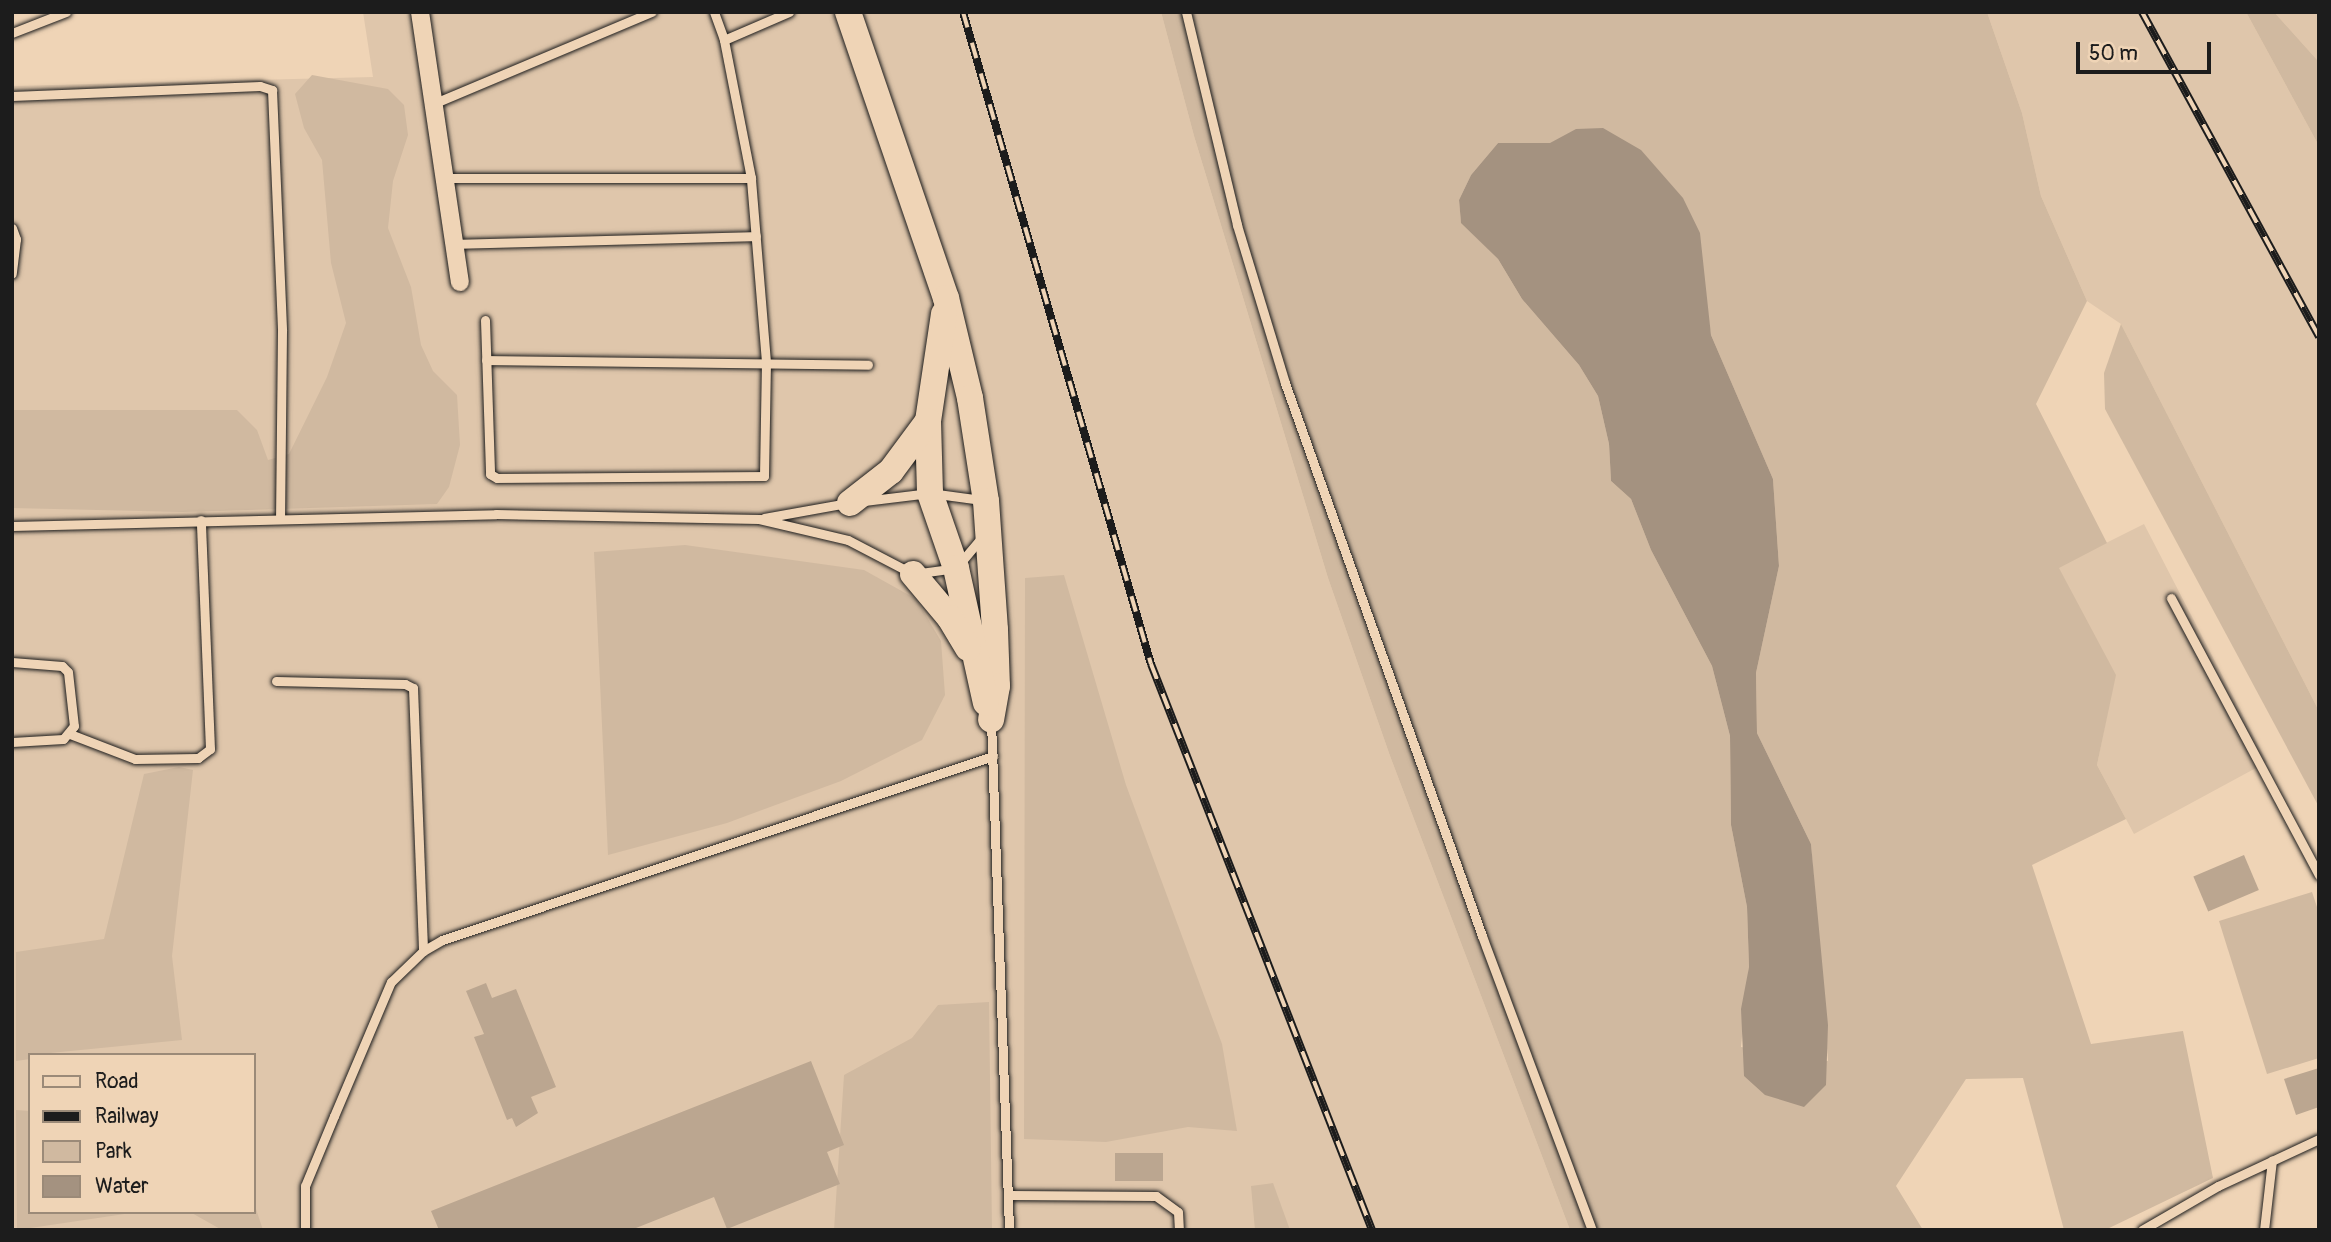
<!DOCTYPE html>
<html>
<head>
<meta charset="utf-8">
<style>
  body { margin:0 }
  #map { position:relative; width:2331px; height:1242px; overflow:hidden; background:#efd4b6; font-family:Pangolin,sans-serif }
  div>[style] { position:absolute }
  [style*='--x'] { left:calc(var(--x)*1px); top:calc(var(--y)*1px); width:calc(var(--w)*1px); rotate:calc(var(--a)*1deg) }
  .built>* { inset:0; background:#dfc6ab }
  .green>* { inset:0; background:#d0b9a0 }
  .water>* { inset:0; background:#a49280 }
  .building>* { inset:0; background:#bba690; transform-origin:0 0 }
  .roads { filter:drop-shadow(0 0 2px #1c1c1c) drop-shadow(0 0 2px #1c1c1c) }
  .lane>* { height:9px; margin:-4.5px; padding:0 4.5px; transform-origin:4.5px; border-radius:4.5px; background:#efd4b6 }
  .street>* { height:18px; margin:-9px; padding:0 9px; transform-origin:9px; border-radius:9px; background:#efd4b6 }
  .secondary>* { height:26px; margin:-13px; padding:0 13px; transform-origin:13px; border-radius:13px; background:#efd4b6 }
  .rail>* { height:8px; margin-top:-4px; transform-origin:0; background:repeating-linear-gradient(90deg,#efd4b6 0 16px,#1c1c1c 0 32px); box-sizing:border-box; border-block:2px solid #1c1c1c }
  span { translate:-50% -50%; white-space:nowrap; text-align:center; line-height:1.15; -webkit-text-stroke:5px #efd4b6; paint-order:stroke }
  .frame { position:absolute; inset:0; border:14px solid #1c1c1c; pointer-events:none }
  .legend { position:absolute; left:28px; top:1053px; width:228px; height:161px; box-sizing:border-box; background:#efd4b6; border:2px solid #9b8a78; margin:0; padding:9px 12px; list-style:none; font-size:21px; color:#1c1c1c }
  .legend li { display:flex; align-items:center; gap:14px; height:35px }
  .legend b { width:35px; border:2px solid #9b8a78 }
  .scale { position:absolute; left:2076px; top:42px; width:135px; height:32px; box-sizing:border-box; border:4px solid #1c1c1c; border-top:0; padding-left:9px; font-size:21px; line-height:24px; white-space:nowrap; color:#1c1c1c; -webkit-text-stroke:5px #efd4b6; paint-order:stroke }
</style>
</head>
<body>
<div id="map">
  <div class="built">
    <div style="clip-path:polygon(evenodd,363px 12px,1161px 12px,1194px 136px,1328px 578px,1390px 756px,1570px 1230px,12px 1230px,12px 86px,373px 77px,363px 12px,30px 1055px,254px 1055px,254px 1212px,30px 1212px,30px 1055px)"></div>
    <div style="clip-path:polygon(1987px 12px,2246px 12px,2319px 146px,2319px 711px,2121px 324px,2087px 301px,2041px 196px,2022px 113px)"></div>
    <div style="clip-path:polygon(2274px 12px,2319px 12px,2319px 62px)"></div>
    <div style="clip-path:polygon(2144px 524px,2267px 762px,2134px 834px,2097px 765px,2115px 675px,2058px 567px)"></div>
  </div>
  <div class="green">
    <div style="clip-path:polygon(evenodd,1161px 12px,1987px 12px,2022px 113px,2041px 196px,2087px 301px,2036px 404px,2107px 543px,2059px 568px,2116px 675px,2097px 765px,2126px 819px,2032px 865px,2091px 1044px,2183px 1031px,2213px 1178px,2105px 1230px,2064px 1230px,2023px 1078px,1966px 1079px,1896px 1186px,1923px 1230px,1570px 1230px,1390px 756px,1328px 578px,1194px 136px,1161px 12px,1498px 143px,1550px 143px,1702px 286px,1711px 335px,1773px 479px,1779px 566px,1756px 673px,1757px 733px,1811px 844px,1828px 1061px,1741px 1047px,1749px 967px,1747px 907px,1731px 825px,1730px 736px,1712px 666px,1651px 550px,1631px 499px,1611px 481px,1609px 444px,1598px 396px,1579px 365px,1522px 299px,1498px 259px,1461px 222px,1459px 200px,1471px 175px,1498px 143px)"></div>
    <div style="clip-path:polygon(2246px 12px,2274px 12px,2319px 62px,2319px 146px)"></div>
    <div style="clip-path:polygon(312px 75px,388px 89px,404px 105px,408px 135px,393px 181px,388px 228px,411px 287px,421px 345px,433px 371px,457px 395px,460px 445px,449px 487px,437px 504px,183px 512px,12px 508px,12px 410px,237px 410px,257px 430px,268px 460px,289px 454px,327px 377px,346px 323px,331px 263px,322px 160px,304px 128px,295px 94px)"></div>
    <div style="clip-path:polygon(2121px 324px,2319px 711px,2319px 807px,2105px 409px,2104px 373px)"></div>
    <div style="clip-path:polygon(685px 545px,864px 570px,916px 599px,941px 641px,945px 695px,922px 740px,841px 781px,727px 823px,608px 855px,594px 552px)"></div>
    <div style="clip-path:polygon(1064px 575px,1126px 785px,1222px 1044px,1237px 1131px,1188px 1127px,1106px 1142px,1024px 1139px,1025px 578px)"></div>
    <div style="clip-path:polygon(179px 767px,193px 770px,172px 956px,182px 1040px,30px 1055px,30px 1059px,16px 1061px,16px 952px,104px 939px,144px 774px)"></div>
    <div style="clip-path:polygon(2312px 892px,2319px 913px,2319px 1058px,2267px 1074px,2219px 921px)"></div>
    <div style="clip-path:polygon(989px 1002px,992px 1230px,834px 1230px,844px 1075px,912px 1038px,938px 1005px)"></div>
    <div style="clip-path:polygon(16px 1110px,30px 1111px,30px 1212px,138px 1212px,17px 1230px)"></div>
    <div style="clip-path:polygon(1273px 1183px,1290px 1230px,1255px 1230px,1251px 1186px)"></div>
    <div style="clip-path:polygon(254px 1203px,263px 1230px,222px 1230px,190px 1212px,254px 1212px)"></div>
  </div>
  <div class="water">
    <div style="clip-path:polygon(1603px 128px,1641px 150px,1683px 198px,1700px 233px,1711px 335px,1773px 479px,1779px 566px,1756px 673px,1757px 733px,1811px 844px,1828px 1025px,1826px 1085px,1804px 1107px,1765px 1095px,1744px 1076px,1741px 1009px,1749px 967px,1747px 907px,1731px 825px,1730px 736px,1712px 666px,1651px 550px,1631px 499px,1611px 481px,1609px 444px,1598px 396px,1579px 365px,1522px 299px,1498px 259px,1461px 223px,1459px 200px,1471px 175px,1498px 143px,1550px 143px,1576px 129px)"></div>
  </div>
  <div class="building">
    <div style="left:2244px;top:855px;width:38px;height:55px;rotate:67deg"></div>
    <div style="clip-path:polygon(486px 983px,492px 998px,516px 989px,556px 1087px,531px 1097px,538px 1113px,516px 1127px,512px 1118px,507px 1120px,474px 1037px,484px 1034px,466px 991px)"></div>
    <div style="clip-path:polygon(811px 1061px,844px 1145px,827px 1152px,840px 1184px,727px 1229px,714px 1197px,631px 1230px,439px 1230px,431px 1211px)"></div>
    <div style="clip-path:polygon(2319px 1068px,2319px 1107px,2296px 1115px,2284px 1079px)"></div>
    <div style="left:1163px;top:1153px;width:28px;height:48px;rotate:90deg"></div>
  </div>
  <div class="roads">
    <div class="lane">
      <div style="--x:714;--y:12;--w:30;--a:70"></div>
      <div style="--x:724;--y:40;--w:71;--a:-23.3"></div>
      <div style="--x:1186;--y:12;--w:219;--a:76.5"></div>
      <div style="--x:1237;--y:225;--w:165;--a:73.1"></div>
      <div style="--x:1285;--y:383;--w:587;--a:70.39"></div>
      <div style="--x:1482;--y:936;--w:314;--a:69.5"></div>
      <div style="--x:12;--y:33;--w:58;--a:-21.3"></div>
      <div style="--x:12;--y:96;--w:248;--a:-2.3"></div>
      <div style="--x:260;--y:86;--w:13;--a:18"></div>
      <div style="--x:272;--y:90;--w:241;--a:87.6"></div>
      <div style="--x:282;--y:331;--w:186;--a:90.6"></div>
      <div style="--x:435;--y:103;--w:235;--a:-22.8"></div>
      <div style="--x:447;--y:178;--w:304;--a:0"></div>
      <div style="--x:12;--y:228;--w:12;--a:70"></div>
      <div style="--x:16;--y:239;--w:35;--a:97"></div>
      <div style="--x:455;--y:244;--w:301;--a:-1.5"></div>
      <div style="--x:485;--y:320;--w:154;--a:88.1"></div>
      <div style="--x:490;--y:474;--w:8;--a:30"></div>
      <div style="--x:497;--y:478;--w:267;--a:-0.4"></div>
      <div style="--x:764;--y:476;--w:114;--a:-89"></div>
      <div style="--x:766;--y:362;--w:185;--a:-94.7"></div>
      <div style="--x:751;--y:178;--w:141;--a:-101.1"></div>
      <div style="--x:486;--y:360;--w:382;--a:0.7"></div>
      <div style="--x:864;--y:501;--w:66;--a:-6.9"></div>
      <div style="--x:930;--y:493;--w:52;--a:7.7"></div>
      <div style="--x:764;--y:518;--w:84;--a:-10.2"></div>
      <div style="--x:12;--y:526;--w:484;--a:-1.4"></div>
      <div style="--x:496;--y:514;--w:263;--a:1.1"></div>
      <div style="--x:759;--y:519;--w:91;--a:13.3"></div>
      <div style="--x:848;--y:540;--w:73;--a:27.6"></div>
      <div style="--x:913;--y:574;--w:43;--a:-7.9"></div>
      <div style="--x:956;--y:568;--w:39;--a:-50"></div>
      <div style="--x:2171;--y:598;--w:314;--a:61.9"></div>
      <div style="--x:12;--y:662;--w:50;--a:4.6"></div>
      <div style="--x:62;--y:666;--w:8;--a:45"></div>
      <div style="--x:68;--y:672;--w:54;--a:83.7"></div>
      <div style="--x:74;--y:726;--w:17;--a:130"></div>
      <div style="--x:63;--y:739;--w:51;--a:176.6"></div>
      <div style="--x:276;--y:681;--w:129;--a:1.3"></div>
      <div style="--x:405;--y:684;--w:9;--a:27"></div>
      <div style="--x:413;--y:688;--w:263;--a:87.8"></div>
      <div style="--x:991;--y:721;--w:509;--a:87.97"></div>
      <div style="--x:70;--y:734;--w:70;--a:21"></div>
      <div style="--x:135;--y:759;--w:63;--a:-0.9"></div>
      <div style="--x:198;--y:758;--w:15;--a:-37"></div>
      <div style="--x:210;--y:749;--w:229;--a:-92.3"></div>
      <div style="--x:1009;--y:1195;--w:147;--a:0.4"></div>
      <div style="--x:1156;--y:1196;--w:27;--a:36"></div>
      <div style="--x:1178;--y:1212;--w:18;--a:87"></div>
      <div style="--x:305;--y:1230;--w:44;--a:-90"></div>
      <div style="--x:305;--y:1186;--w:76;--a:-67.5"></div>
      <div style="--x:334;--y:1116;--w:146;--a:-67"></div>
      <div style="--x:391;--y:982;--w:45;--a:-44.1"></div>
      <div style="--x:423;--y:951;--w:22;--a:-30"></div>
      <div style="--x:442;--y:940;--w:581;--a:-18.47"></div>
      <div style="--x:2142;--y:1230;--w:88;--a:-30.1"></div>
      <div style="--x:2218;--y:1186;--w:111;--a:-25"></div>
      <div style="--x:2264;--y:1230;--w:70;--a:-83.5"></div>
    </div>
    <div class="street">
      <div style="--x:420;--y:12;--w:273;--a:81.6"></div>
    </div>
    <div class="secondary">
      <div style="--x:848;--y:12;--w:302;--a:71.1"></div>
      <div style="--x:946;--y:298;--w:103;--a:76.5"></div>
      <div style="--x:970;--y:398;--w:104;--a:81.2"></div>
      <div style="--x:986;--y:501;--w:129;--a:86"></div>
      <div style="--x:995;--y:630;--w:56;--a:88"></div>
      <div style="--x:997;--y:686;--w:34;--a:100"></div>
      <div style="--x:944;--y:314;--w:108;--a:98.5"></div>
      <div style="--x:928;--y:421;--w:72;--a:88.4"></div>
      <div style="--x:930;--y:493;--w:79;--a:70.9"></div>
      <div style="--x:956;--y:568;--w:138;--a:77.5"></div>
      <div style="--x:850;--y:503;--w:52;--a:-38"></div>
      <div style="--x:891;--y:471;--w:62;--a:-53.5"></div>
      <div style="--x:913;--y:574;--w:57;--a:49.9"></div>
      <div style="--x:950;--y:618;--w:35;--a:59"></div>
    </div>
  </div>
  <div class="rail">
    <div style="--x:963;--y:12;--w:679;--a:73.92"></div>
    <div style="--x:1151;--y:664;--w:608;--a:68.67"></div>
    <div style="--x:2142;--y:12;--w:370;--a:61.4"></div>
  </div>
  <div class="frame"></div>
  <ul class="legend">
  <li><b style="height:9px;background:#efd4b6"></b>Road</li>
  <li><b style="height:9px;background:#1c1c1c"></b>Railway</li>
  <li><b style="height:19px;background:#d0b9a0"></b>Park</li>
  <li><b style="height:19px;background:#a49280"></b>Water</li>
  </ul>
  <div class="scale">50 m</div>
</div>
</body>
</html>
